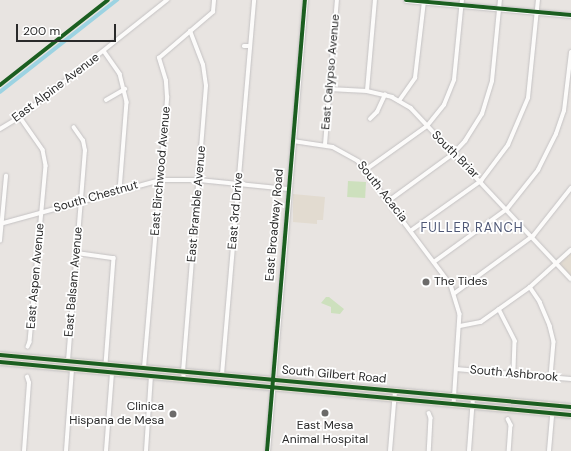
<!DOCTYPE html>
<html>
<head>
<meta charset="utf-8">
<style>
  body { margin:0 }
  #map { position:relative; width:571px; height:451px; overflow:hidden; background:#e8e4e1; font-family:"DM Sans",sans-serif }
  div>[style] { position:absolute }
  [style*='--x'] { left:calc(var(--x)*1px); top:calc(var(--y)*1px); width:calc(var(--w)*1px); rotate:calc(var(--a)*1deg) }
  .education>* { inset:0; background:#e2dbd0 }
  .green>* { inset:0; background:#cde0bd; transform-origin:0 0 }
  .canal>* { height:3.5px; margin:-1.75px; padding:0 1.75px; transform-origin:1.75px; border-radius:1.75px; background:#9cd3e2 }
  .roads { filter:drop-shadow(0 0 1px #c4c2c3) drop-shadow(0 0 1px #c4c2c3) }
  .street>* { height:3.5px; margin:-1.75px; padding:0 1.75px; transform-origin:1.75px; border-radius:1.75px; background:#fcfbfa }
  .secondary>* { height:5px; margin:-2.5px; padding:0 2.5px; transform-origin:2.5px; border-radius:2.5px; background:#fcfbfa }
  .primary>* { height:5.5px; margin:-2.75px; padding:0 2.75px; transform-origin:2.75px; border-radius:2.75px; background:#e5e0d5 }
  .cycleway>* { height:4px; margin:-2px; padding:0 2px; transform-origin:2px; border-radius:2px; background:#1b5e20 }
  .dots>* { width:11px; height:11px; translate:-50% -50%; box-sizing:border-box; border:2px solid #fff; border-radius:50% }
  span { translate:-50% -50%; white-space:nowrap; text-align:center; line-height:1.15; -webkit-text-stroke:3.5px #fff; paint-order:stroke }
  .street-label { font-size:12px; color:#2a2a2a }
  .poi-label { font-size:12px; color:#2a2a2a }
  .left { translate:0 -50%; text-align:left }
  .right { translate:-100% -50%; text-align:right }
  .neighbourhood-label { font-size:13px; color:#4f5876; letter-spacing:1px }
  .scale { position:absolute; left:16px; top:24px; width:100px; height:18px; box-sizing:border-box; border:2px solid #2a2a2a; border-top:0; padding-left:5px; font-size:12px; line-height:14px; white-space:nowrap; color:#2a2a2a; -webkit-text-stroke:3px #fff; paint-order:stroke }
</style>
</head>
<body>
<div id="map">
  <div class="education">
    <div style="clip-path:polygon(293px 194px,325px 197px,323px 220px,317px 220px,317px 224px,293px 222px)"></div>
    <div style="clip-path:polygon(571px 250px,571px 279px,558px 264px)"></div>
  </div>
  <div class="green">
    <div style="left:348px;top:181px;width:18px;height:16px;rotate:3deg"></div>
    <div style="clip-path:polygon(326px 297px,329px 297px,344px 309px,340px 314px,331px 313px,331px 307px,321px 303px)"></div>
  </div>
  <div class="canal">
    <div style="--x:0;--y:92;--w:149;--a:-38.2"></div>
  </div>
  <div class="roads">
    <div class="street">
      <div style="--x:244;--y:46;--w:6;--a:0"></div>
      <div style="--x:104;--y:51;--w:28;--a:55"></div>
      <div style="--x:120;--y:74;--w:29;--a:76"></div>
      <div style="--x:127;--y:102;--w:89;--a:94.5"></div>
      <div style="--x:329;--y:89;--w:38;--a:3"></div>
      <div style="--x:367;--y:91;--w:26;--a:13"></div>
      <div style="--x:392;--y:97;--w:22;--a:30"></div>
      <div style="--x:411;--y:108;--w:234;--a:46.9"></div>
      <div style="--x:367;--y:91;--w:91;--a:-85"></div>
      <div style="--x:106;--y:100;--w:22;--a:-30"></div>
      <div style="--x:399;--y:101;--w:28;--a:-55"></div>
      <div style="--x:415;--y:78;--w:78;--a:-83.3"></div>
      <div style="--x:20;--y:117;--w:40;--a:55.1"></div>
      <div style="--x:43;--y:150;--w:16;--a:79"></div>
      <div style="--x:46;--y:166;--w:177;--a:95.2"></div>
      <div style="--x:30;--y:342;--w:5;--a:112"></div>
      <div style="--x:370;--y:119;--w:10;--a:-45"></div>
      <div style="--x:377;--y:112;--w:19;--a:-65"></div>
      <div style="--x:0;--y:129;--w:23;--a:-31"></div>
      <div style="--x:20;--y:117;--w:188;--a:-38.5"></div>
      <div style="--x:293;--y:141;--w:40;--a:8.5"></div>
      <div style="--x:333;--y:147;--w:29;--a:29"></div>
      <div style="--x:358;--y:161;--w:155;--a:53.1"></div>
      <div style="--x:451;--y:285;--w:30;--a:73"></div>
      <div style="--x:460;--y:314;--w:90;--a:93.8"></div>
      <div style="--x:325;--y:145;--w:145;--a:-85.3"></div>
      <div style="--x:367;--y:169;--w:74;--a:-35.6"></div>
      <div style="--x:427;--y:126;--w:27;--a:-51"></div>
      <div style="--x:444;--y:105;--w:27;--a:-68"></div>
      <div style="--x:454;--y:80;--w:80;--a:-84.3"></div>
      <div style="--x:390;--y:200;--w:78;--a:-36.1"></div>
      <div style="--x:453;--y:154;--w:18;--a:-47"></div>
      <div style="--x:465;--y:141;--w:32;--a:-58"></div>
      <div style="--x:482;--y:114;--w:34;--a:-73"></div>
      <div style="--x:492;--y:81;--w:81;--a:-84.4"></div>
      <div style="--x:0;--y:224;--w:167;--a:-15.3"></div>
      <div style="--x:161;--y:180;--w:38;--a:0"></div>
      <div style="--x:199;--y:180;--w:89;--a:5.8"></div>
      <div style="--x:412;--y:230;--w:85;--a:-35.4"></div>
      <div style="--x:481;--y:181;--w:45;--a:-53.1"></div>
      <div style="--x:508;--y:145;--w:51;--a:-66.9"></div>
      <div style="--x:528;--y:98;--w:99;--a:-84.2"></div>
      <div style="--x:0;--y:241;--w:65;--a:-84.7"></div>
      <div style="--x:77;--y:253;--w:37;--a:8"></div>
      <div style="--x:114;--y:258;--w:107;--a:94.3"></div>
      <div style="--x:434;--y:262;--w:90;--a:-36"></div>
      <div style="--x:507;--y:209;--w:50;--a:-51.5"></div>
      <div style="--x:538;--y:170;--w:40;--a:-63.4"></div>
      <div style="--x:556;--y:134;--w:24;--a:-71"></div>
      <div style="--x:564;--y:111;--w:59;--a:-83.2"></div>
      <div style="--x:530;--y:287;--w:18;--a:56"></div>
      <div style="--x:540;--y:302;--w:26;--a:67"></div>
      <div style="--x:550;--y:326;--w:16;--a:76"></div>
      <div style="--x:554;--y:342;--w:35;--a:95"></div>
      <div style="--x:455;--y:293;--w:97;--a:-36.2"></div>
      <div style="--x:533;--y:236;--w:61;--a:-51.6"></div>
      <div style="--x:499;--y:309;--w:36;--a:63"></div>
      <div style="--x:515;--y:341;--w:34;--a:92"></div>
      <div style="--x:460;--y:326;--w:21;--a:-11"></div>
      <div style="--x:481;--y:322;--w:60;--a:-35.5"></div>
      <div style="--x:530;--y:287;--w:55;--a:-42.1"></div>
      <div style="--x:68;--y:361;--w:211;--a:-85.4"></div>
      <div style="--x:85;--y:151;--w:10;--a:-101"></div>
      <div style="--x:83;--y:141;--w:16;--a:-125"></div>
      <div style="--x:144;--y:368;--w:272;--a:-85.1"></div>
      <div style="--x:167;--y:97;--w:16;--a:-94"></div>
      <div style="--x:166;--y:81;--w:24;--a:-107"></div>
      <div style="--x:159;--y:58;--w:71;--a:-40.4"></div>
      <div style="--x:213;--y:12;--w:12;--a:-85"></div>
      <div style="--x:456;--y:369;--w:115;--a:5"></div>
      <div style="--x:222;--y:375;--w:376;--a:-85.1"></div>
      <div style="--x:184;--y:380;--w:8;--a:-97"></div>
      <div style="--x:183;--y:372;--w:287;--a:-85.4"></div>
      <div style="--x:206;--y:86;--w:21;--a:-98"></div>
      <div style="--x:203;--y:65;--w:36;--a:-111"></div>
      <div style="--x:429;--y:413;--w:5;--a:68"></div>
      <div style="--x:431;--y:418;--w:33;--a:93"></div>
      <div style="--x:508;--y:419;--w:7;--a:63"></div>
      <div style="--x:511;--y:425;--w:26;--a:94"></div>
      <div style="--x:24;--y:451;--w:68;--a:-85.8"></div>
      <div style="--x:29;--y:383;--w:6;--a:-108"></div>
      <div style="--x:66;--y:451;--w:82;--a:-85.8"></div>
      <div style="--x:106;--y:451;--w:78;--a:-85.6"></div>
      <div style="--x:146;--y:451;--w:75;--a:-86.2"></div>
      <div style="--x:390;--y:451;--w:60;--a:-85.2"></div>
      <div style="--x:469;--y:451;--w:53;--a:-85.7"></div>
      <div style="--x:549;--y:451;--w:38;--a:-85"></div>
    </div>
    <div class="secondary">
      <div style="--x:406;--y:0;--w:166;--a:5.2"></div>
      <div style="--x:267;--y:451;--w:453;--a:-85.2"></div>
    </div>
    <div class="primary">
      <div style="--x:0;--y:355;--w:573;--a:5.2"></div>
      <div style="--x:0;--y:362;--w:573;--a:5.3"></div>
    </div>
  </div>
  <div class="cycleway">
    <div style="--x:406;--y:0;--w:166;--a:5.2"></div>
    <div style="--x:0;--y:85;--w:137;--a:-38.2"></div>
    <div style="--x:0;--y:355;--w:573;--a:5.2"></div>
    <div style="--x:0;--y:362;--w:573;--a:5.3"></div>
    <div style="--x:267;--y:451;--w:453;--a:-85.2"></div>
  </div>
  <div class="dots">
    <div style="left:426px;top:282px;background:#6c6b6a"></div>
    <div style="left:325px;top:413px;background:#6c6b6a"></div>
    <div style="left:173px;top:414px;background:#6c6b6a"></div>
  </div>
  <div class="street-label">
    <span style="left:331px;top:72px;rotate:-85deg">East Calypso Avenue</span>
    <span style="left:56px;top:88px;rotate:-37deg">East Alpine Avenue</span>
    <span style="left:455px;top:155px;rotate:45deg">South Briar</span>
    <span style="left:161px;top:171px;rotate:-85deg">East Birchwood Avenue</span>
    <span style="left:382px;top:192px;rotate:52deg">South Acacia</span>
    <span style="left:96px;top:197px;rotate:-16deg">South Chestnut</span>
    <span style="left:197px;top:204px;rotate:-85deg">East Bramble Avenue</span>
    <span style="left:236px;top:211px;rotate:-85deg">East 3rd Drive</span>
    <span style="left:275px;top:225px;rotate:-85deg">East Broadway Road</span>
    <span style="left:36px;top:276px;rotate:-85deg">East Aspen Avenue</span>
    <span style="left:74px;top:282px;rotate:-85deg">East Balsam Avenue</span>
    <span style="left:514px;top:374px;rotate:5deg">South Ashbrook</span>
    <span style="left:334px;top:375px;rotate:5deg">South Gilbert Road</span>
  </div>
  <div class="poi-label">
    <span class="left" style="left:434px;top:282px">The Tides</span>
    <span class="right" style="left:164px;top:414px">Clinica<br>Hispana de Mesa</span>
    <span style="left:325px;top:433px">East Mesa<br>Animal Hospital</span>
  </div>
  <div class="neighbourhood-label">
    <span style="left:472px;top:228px">FULLER RANCH</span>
  </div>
  <div class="scale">200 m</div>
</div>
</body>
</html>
